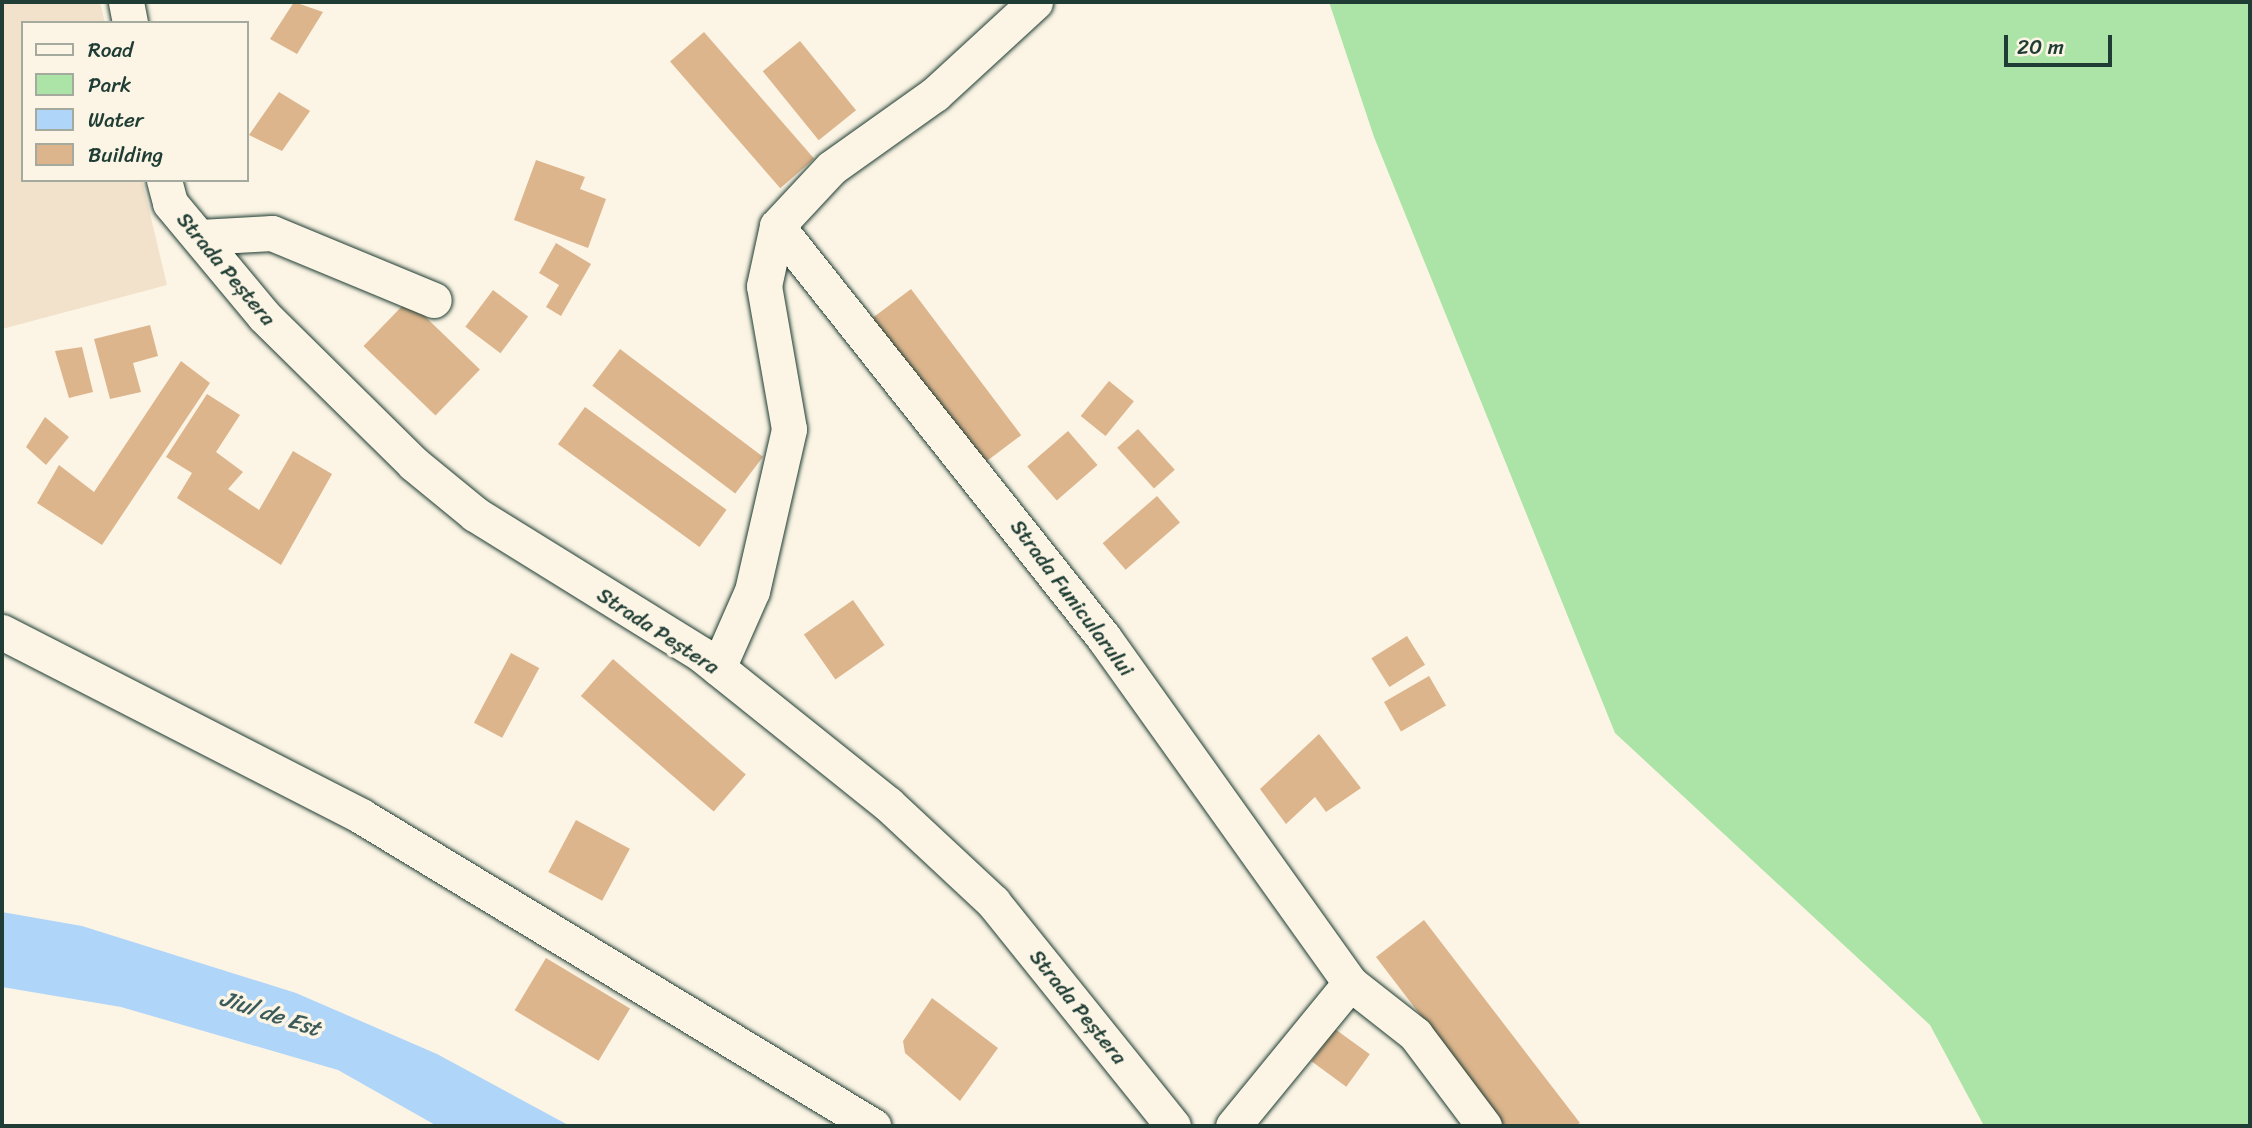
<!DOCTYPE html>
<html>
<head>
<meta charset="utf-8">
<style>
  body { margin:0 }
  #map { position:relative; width:2252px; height:1128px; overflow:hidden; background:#fcf5e5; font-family:Sriracha,sans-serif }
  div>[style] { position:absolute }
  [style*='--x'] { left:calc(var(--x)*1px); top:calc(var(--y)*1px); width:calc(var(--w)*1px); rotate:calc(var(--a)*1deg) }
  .built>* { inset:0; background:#f2e2cb }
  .green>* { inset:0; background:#ace4a7 }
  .water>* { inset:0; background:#afd5f9 }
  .building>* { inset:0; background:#dcb58d; transform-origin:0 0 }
  .roads { filter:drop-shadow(0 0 2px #1f3d34) drop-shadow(0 0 2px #1f3d34) }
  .street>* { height:35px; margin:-17.5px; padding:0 17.5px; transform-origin:17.5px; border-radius:17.5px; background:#fcf5e5 }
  span { translate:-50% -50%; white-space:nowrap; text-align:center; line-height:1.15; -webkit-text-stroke:7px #fcf5e5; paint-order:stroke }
  .street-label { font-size:21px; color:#1f3d34 }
  .water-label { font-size:23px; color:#3c5b5b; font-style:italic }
  .frame { position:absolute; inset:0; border:4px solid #1f3d34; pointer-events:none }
  .legend { position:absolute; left:21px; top:21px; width:228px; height:161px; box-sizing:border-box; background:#fcf5e5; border:2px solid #a4ab9e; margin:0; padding:9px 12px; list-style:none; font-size:21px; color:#1f3d34 }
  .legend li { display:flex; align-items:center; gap:14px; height:35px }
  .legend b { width:35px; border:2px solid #a4ab9e }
  .scale { position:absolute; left:2004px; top:35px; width:108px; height:32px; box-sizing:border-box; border:4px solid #1f3d34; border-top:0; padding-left:9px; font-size:21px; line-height:24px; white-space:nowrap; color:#1f3d34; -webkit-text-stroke:5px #fcf5e5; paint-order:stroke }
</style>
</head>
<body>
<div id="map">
  <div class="built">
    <div style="clip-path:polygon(2px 2px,100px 2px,105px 23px,23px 23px,23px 180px,142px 180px,167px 285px,2px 329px)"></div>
  </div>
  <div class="green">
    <div style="clip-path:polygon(1329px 2px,2250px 2px,2250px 1126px,1984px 1126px,1930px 1025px,1615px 733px,1374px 137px)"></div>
  </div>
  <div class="water">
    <div style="clip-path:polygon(2px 912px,82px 926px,296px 993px,437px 1054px,570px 1126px,437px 1126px,338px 1070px,121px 1007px,2px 987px)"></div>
  </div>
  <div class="building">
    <div style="clip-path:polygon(294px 2px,323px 12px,297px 54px,270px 39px)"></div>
    <div style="left:704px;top:32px;width:168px;height:45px;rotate:49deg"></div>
    <div style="left:800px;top:41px;width:89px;height:48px;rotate:51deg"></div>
    <div style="clip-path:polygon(279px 92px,310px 111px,282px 151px,249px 135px)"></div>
    <div style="clip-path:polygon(536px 160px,585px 177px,580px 189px,606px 199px,588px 248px,514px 220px)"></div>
    <div style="clip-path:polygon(556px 243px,591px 264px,561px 316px,546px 307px,559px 285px,539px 273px)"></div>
    <div style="left:911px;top:289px;width:183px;height:55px;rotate:53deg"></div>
    <div style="left:493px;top:290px;width:44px;height:46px;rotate:37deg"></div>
    <div style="left:408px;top:300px;width:100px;height:64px;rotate:44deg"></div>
    <div style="clip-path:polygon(150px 325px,158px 356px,133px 363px,141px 392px,110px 399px,94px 339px)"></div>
    <div style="clip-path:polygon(82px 347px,93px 392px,69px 398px,55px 351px)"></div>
    <div style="left:620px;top:349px;width:179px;height:46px;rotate:37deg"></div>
    <div style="clip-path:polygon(181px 361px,210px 383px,102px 545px,37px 503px,59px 465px,94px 492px)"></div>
    <div style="left:1109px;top:381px;width:32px;height:45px;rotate:39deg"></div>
    <div style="clip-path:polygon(207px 394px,240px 415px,216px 452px,243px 472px,228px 489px,259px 510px,293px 451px,332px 474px,281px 565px,177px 498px,192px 473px,166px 457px)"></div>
    <div style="left:585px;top:407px;width:175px;height:46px;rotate:36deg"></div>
    <div style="clip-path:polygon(45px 417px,69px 437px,46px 465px,26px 447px)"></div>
    <div style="left:1138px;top:429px;width:55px;height:28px;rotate:48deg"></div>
    <div style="left:1068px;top:431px;width:45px;height:54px;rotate:49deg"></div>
    <div style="left:1157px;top:496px;width:35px;height:72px;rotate:49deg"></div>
    <div style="left:853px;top:600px;width:55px;height:60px;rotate:55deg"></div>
    <div style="left:1407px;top:636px;width:34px;height:42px;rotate:58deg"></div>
    <div style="left:511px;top:653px;width:32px;height:79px;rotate:28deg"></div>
    <div style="left:613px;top:659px;width:176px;height:49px;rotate:41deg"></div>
    <div style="left:1429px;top:676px;width:34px;height:52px;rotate:60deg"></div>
    <div style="clip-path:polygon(1319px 734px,1361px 788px,1326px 812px,1315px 797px,1286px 824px,1260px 789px)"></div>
    <div style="left:576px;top:820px;width:61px;height:59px;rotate:28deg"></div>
    <div style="clip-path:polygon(1424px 920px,1580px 1123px,1575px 1126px,1505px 1126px,1376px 957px)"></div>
    <div style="left:546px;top:958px;width:98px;height:61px;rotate:31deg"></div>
    <div style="clip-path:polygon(932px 998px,998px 1048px,960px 1101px,905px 1053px,903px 1041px)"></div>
    <div style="left:1335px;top:1029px;width:43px;height:40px;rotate:36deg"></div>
  </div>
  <div class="roads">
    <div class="street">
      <div style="--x:126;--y:2;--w:21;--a:79"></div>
      <div style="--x:164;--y:180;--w:24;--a:75"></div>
      <div style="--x:170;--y:203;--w:147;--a:50.2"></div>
      <div style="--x:264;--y:316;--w:211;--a:44.6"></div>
      <div style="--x:414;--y:464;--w:79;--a:39.3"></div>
      <div style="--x:475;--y:514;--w:267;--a:31.8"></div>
      <div style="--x:702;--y:655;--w:238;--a:38.7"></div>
      <div style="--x:888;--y:804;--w:144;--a:43"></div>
      <div style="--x:993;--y:902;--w:287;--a:51.2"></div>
      <div style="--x:777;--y:226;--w:526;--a:51.56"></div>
      <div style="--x:1104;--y:638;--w:424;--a:54.5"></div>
      <div style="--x:1350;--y:983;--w:83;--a:38.1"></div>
      <div style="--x:1415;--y:1034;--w:115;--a:53.1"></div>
      <div style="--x:200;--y:237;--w:72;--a:-3.2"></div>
      <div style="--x:272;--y:233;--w:175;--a:22.5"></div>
      <div style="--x:2;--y:632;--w:403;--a:27.1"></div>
      <div style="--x:361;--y:816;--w:599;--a:31.19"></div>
      <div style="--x:718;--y:668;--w:84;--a:-66.2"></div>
      <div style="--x:752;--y:591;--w:166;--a:-77.1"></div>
      <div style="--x:789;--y:429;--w:145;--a:-99.9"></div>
      <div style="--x:764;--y:286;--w:61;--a:-77.8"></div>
      <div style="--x:777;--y:226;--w:79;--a:-47"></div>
      <div style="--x:831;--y:168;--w:128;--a:-35.4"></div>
      <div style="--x:935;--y:94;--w:136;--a:-42.6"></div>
      <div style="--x:1233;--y:1126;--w:185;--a:-50.7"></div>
    </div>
  </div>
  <div class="street-label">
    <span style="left:226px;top:269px;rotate:50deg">Strada Peștera</span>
    <span style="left:1072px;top:598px;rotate:53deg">Strada Funicularului</span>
    <span style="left:658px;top:631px;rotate:33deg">Strada Peștera</span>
    <span style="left:1078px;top:1007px;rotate:51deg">Strada Peștera</span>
  </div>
  <div class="water-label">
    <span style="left:270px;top:1014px;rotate:18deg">Jiul de Est</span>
  </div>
  <div class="frame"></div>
  <ul class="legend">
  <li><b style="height:9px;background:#fcf5e5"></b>Road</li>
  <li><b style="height:19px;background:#ace4a7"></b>Park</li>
  <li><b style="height:19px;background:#afd5f9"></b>Water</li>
  <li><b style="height:19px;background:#dcb58d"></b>Building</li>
  </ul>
  <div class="scale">20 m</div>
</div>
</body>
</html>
